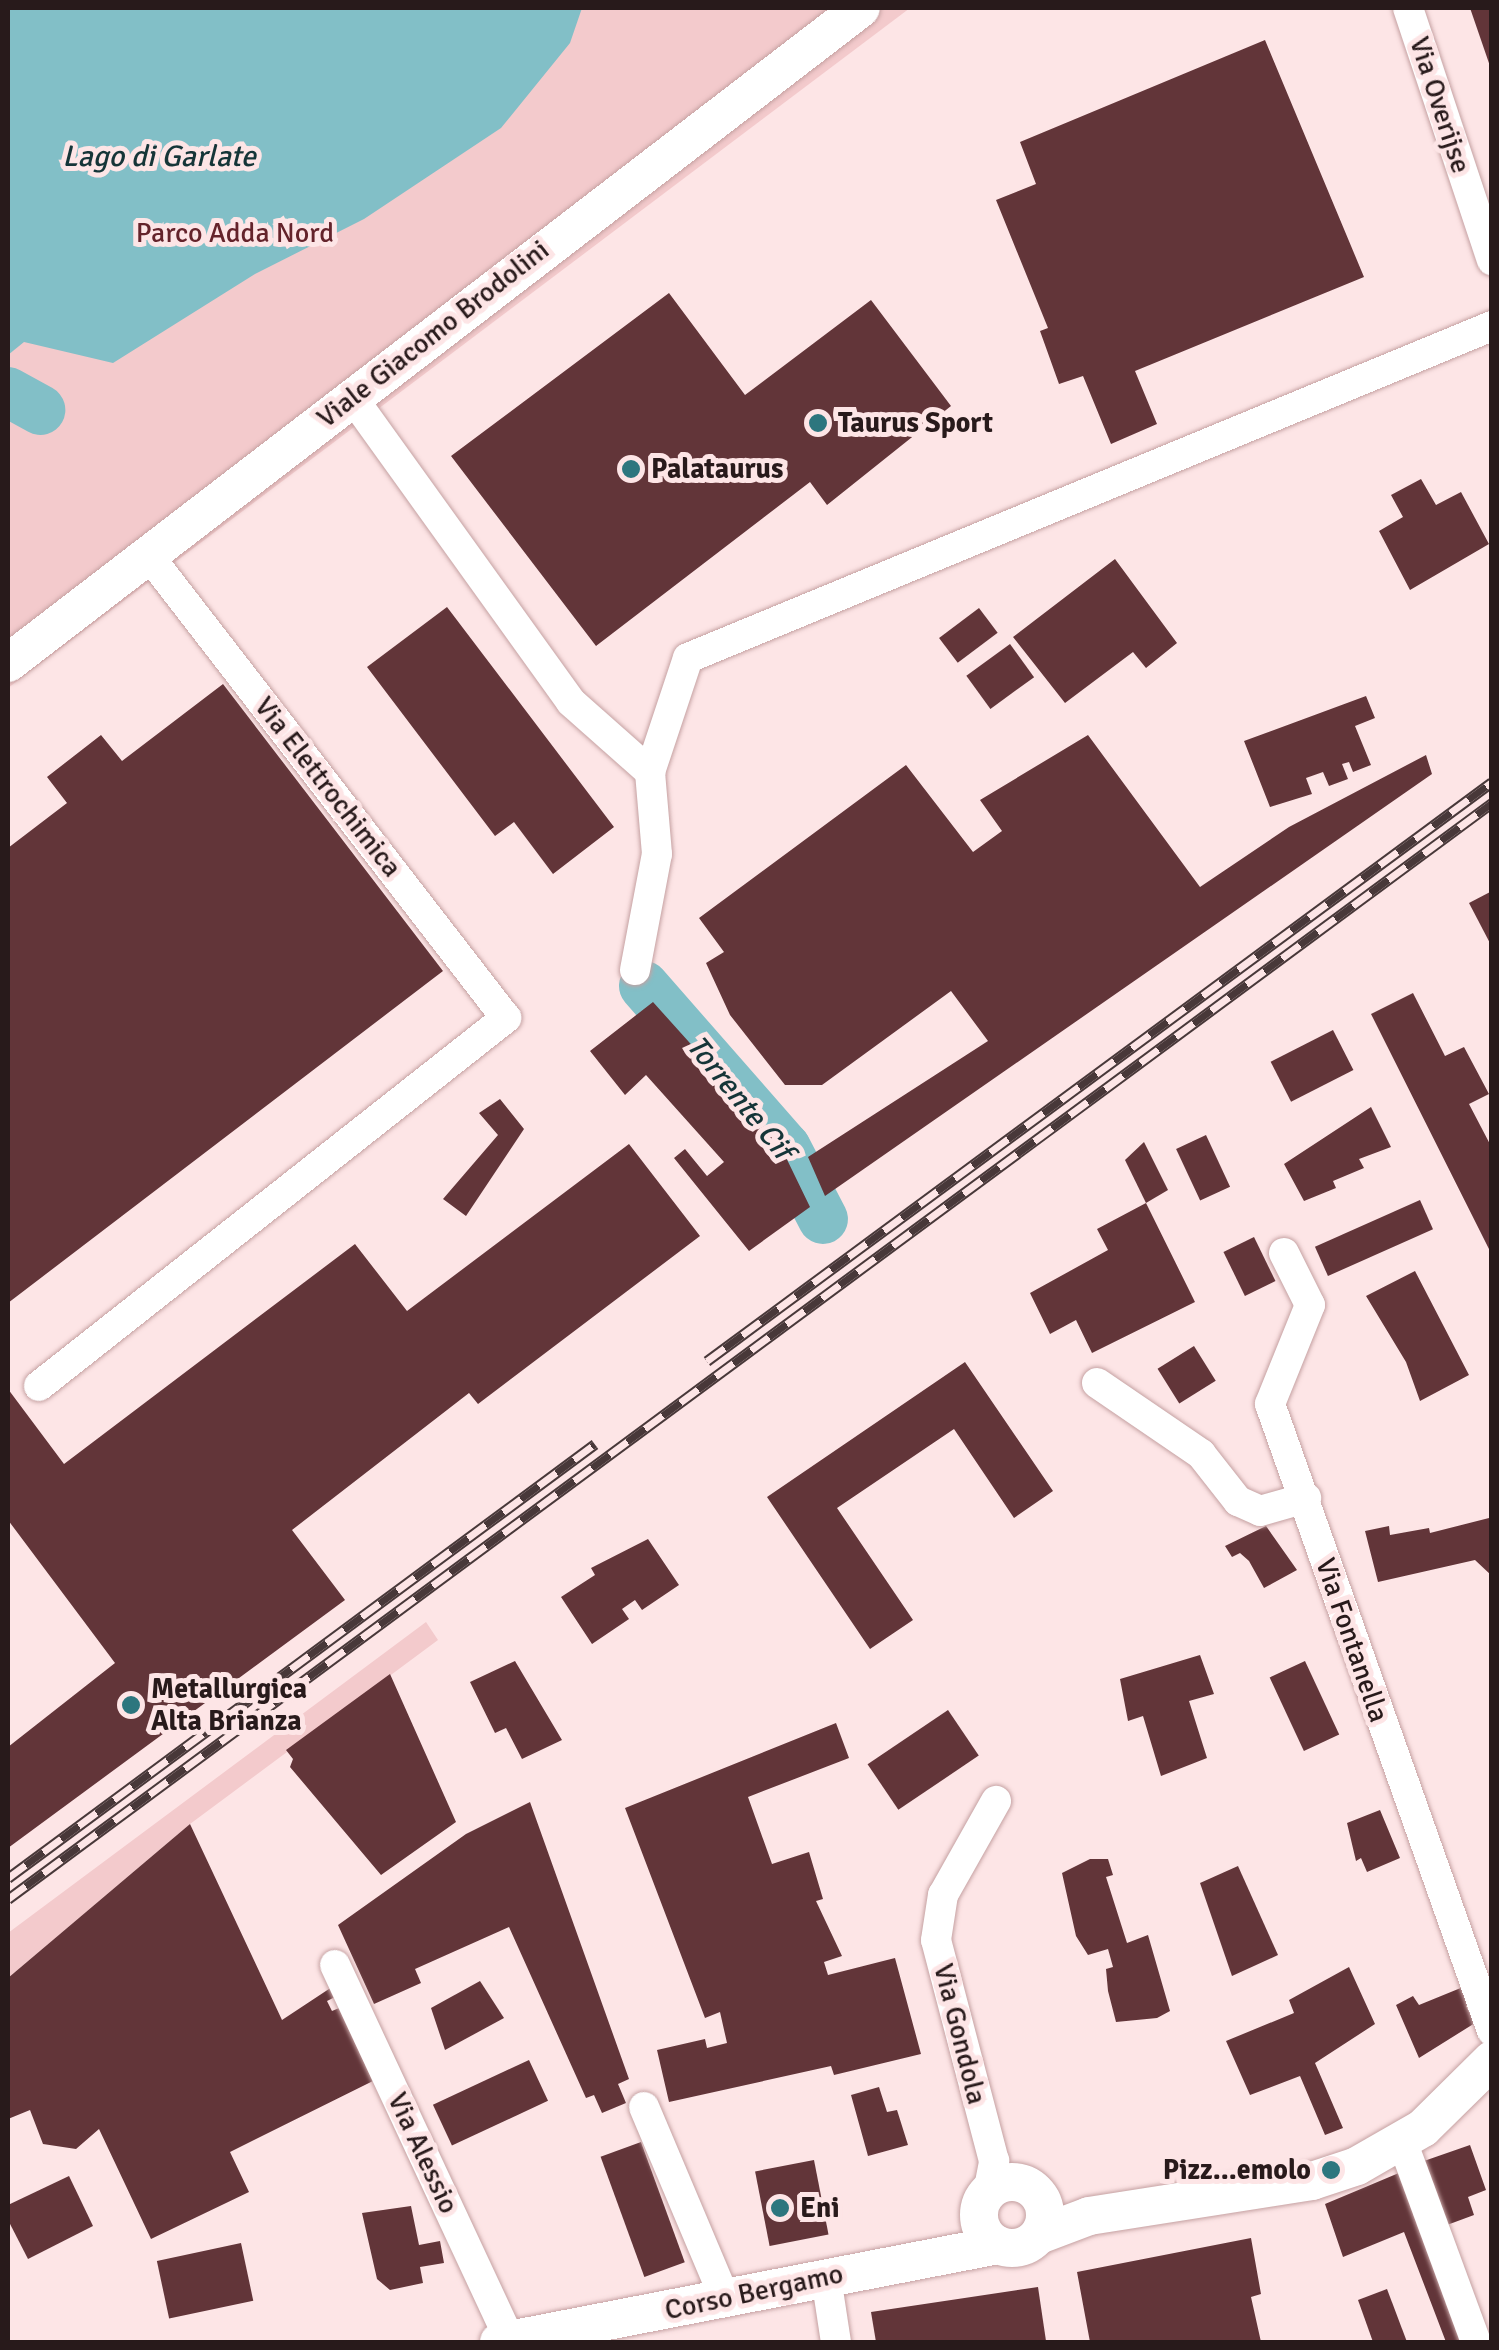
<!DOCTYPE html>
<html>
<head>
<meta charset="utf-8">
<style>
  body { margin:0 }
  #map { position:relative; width:1499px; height:2350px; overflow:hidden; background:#fde5e6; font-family:Signika,sans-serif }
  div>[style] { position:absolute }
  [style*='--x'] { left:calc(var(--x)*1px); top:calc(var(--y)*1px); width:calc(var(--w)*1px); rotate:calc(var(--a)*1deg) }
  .green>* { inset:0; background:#f3cacc }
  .water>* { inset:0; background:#82bfc7 }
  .river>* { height:50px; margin:-25px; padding:0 25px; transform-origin:25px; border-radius:25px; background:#82bfc7 }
  .building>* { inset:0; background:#623539; transform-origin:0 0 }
  .roads { filter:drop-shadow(0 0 2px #c5a1a2) drop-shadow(0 0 2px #c5a1a2) }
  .minor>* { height:30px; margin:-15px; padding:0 15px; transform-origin:15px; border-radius:15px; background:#fff }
  .major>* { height:38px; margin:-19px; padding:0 19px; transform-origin:19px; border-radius:19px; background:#fff }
  .major>.ring { margin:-19px; padding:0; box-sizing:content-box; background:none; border:38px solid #fff; border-radius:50% }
  .rail>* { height:11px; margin-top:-5.5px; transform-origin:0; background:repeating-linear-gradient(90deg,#fde5e6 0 22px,#483839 0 44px); box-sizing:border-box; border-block:2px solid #483839 }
  .dots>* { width:28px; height:28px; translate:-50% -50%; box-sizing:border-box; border:5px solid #fde5e6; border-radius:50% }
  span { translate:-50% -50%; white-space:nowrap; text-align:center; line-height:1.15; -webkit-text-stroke:10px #fde5e6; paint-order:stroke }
  .street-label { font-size:28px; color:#281a1b }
  .park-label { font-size:28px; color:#64232b }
  .poi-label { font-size:28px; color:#281a1b; font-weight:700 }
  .left { translate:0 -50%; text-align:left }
  .right { translate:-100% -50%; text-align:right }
  .water-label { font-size:30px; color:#153538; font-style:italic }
  .frame { position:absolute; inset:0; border:10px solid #281a1b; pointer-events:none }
</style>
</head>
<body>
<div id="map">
  <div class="green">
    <div style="clip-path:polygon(8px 8px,910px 8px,8px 688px)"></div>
    <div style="clip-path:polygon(426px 1622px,438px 1640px,190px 1824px,8px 1978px,8px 1933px)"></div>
  </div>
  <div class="water">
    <div style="clip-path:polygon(8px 8px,582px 8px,570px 43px,501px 128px,364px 219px,255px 274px,113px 363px,24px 342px,8px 355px)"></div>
  </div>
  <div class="river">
    <div style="--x:8;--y:392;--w:37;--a:29"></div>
    <div style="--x:644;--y:986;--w:215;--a:48.8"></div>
    <div style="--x:786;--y:1148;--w:80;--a:62.5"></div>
  </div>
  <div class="building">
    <div style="clip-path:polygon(1470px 8px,1492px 8px,1492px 69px,1491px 69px)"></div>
    <div style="clip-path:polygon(1265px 40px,1364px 277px,1135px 371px,1157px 424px,1111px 444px,1083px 376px,1059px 384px,1040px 331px,1048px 328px,996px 200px,1036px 184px,1020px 142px)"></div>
    <div style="clip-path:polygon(669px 293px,745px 395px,871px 300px,951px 406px,827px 505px,810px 482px,596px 646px,451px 456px)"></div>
    <div style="clip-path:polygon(1421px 479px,1436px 505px,1461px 492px,1489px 544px,1410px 590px,1379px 531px,1403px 517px,1391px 495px)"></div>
    <div style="clip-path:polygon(1115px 559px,1177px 643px,1146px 668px,1133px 652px,1065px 703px,1013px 637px)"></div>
    <div style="clip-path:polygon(447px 607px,614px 827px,553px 874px,514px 822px,495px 836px,367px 667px)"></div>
    <div style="left:979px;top:608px;width:31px;height:50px;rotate:53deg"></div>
    <div style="left:1010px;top:644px;width:41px;height:54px;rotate:54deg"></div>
    <div style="clip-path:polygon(223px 684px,443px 971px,8px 1303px,8px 848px,67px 803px,47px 777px,101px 735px,122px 761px)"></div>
    <div style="clip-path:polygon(1366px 696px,1375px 718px,1355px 726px,1371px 765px,1353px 772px,1349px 762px,1342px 764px,1348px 779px,1329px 786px,1323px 772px,1306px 778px,1312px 794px,1270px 807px,1244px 741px)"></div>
    <div style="clip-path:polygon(1088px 735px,1200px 887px,1289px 827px,1426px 755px,1432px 774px,825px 1196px,808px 1157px,988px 1041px,951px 991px,822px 1085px,785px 1085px,730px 1015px,706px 963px,724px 952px,699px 918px,906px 765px,973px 852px,1002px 831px,980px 800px)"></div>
    <div style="clip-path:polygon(1492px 891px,1492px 947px,1469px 903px)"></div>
    <div style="clip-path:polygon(1413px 993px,1445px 1056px,1464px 1047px,1489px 1094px,1469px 1104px,1492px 1148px,1492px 1255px,1371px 1014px)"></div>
    <div style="clip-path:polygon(653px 1002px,778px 1141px,810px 1207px,749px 1251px,674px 1158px,685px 1149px,707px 1176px,724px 1162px,646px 1075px,625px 1095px,590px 1051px)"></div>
    <div style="left:1333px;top:1030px;width:45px;height:70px;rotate:63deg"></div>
    <div style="clip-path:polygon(500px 1099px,524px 1129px,466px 1216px,443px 1199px,498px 1135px,479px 1113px)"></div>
    <div style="clip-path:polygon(1371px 1107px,1391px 1147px,1359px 1159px,1364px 1168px,1333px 1181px,1336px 1188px,1304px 1201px,1284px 1164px)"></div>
    <div style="left:1206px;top:1135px;width:57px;height:33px;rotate:65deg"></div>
    <div style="clip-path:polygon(1144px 1142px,1168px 1190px,1146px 1203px,1125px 1160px)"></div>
    <div style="clip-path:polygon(629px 1144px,700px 1236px,478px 1404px,469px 1393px,292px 1530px,345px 1600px,8px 1848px,8px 1747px,115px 1663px,8px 1520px,8px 1389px,64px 1464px,355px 1244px,407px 1311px)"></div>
    <div style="left:1420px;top:1200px;width:32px;height:115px;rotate:66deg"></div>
    <div style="clip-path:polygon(1146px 1203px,1195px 1302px,1092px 1353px,1076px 1320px,1050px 1334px,1030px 1293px,1108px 1250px,1097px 1229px)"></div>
    <div style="left:1254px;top:1237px;width:49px;height:34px;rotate:64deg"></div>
    <div style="clip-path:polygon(1415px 1271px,1469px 1375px,1420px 1401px,1406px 1362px,1366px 1296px)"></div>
    <div style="left:1194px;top:1346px;width:41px;height:43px;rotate:58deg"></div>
    <div style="clip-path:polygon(965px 1362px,1053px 1491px,1014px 1518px,954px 1429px,837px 1508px,913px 1620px,870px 1649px,767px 1497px)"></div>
    <div style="clip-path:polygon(1489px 1518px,1492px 1576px,1475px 1560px,1378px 1582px,1365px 1531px,1389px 1526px,1390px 1535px,1429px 1528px,1430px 1533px)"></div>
    <div style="clip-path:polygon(1266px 1526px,1297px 1570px,1264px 1588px,1249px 1561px,1240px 1553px,1232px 1557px,1225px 1546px)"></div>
    <div style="clip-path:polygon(648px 1539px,679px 1585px,642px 1610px,635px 1600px,622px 1609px,629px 1619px,592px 1644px,561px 1597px,595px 1575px,591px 1568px)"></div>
    <div style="clip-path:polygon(1200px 1655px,1214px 1694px,1189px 1701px,1207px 1758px,1161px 1776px,1143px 1716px,1128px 1721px,1120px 1679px)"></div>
    <div style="clip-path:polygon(515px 1661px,562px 1740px,522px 1759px,506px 1728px,495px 1733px,470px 1682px)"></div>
    <div style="left:1305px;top:1661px;width:81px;height:39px;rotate:65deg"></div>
    <div style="clip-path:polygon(390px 1674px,456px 1822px,381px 1875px,290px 1767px,293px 1759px,286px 1750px)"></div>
    <div style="left:948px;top:1710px;width:55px;height:97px;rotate:56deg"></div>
    <div style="clip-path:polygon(836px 1723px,849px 1758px,748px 1797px,772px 1864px,809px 1852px,823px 1899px,816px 1901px,842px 1956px,824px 1962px,828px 1975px,895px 1958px,921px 2054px,834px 2075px,831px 2066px,669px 2102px,657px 2050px,705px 2039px,707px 2048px,727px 2043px,720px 2012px,705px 2018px,625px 1808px)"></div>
    <div style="clip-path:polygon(530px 1802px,629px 2079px,618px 2084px,626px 2103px,602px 2113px,594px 2095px,586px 2098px,509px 1927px,415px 1969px,421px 1983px,374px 2004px,338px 1925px,466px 1834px)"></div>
    <div style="clip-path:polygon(1380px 1810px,1400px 1858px,1367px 1872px,1361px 1858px,1356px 1861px,1347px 1823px)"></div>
    <div style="clip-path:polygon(190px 1824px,282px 2020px,335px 1985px,339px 1995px,327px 2001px,332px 2011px,344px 2006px,379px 2078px,230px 2152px,249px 2192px,151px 2239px,99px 2129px,76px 2149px,43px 2144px,30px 2110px,8px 2119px,8px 1978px)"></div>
    <div style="clip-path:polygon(1090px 1859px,1108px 1859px,1113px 1875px,1106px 1877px,1127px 1943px,1148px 1935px,1170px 2011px,1157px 2018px,1116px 2022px,1108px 1991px,1106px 1969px,1113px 1967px,1108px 1949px,1088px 1955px,1076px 1936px,1062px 1873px)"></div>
    <div style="clip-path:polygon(1238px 1866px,1278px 1955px,1232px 1976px,1200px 1883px)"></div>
    <div style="clip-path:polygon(1349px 1967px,1375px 2024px,1315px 2063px,1343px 2128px,1325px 2135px,1300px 2076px,1250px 2095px,1226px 2041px,1294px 2013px,1289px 2000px)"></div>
    <div style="clip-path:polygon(480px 1981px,504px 2018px,445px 2050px,431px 2008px)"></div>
    <div style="clip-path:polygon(1468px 1985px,1476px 2000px,1466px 2006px,1475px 2023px,1419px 2058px,1396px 2005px,1413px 1996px,1419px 2005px)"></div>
    <div style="left:529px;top:2060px;width:45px;height:106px;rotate:65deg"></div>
    <div style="clip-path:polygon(879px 2087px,887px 2112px,897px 2110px,908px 2145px,868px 2156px,851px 2095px)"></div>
    <div style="left:641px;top:2142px;width:128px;height:43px;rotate:70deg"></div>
    <div style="clip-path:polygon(1470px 2145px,1486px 2190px,1468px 2197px,1474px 2215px,1447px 2225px,1424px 2161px)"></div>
    <div style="left:814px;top:2160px;width:76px;height:60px;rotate:79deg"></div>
    <div style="clip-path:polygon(1406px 2170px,1471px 2342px,1446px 2342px,1404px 2232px,1343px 2257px,1325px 2204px)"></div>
    <div style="clip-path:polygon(69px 2176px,93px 2226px,28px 2259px,8px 2220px,8px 2205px)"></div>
    <div style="clip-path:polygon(411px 2206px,419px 2245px,440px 2241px,444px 2263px,420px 2267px,423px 2283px,390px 2290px,377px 2279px,362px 2213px)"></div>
    <div style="clip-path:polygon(1251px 2238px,1261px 2294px,1251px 2297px,1261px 2342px,1090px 2342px,1077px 2272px)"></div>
    <div style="left:241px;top:2243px;width:59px;height:86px;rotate:78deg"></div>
    <div style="clip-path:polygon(1038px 2287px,1046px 2341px,876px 2342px,871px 2312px)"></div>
    <div style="clip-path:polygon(1387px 2289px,1407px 2342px,1373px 2342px,1358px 2300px)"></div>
  </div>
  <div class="roads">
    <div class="minor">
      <div style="--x:1408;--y:8;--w:266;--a:71.6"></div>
      <div style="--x:352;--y:397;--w:375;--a:54.3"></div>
      <div style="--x:571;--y:702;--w:106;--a:41.5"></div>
      <div style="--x:635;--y:970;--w:118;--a:-79.3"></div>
      <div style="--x:657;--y:854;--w:82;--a:-94.9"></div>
      <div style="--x:650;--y:772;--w:120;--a:-71.6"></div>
      <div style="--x:688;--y:658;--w:870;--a:-22.44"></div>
      <div style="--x:1284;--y:1253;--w:58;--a:63.4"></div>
      <div style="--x:1310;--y:1305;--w:107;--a:112"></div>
      <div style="--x:1270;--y:1404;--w:665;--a:70.5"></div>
      <div style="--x:1097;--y:1383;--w:126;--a:34.3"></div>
      <div style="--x:1201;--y:1454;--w:60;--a:51.8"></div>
      <div style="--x:1238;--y:1501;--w:24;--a:24"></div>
      <div style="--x:1260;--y:1511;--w:48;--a:-15.8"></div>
      <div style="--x:39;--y:1386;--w:595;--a:-38.24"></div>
      <div style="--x:506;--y:1018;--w:584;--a:-127.69"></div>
      <div style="--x:335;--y:1965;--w:414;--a:65"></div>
      <div style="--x:644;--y:2107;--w:208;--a:67.1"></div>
      <div style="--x:1402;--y:2141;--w:214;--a:69.8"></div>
      <div style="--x:988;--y:2193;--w:33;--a:-79"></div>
      <div style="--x:994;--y:2161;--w:228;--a:-104.7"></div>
      <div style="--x:936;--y:1940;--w:46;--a:-81.2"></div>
      <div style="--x:943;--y:1895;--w:108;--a:-60.6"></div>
      <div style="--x:826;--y:2277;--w:66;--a:81.3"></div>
    </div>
    <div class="major">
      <div style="--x:8;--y:663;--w:1075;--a:-37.52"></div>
      <div class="ring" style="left:979px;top:2182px;width:28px;height:28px"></div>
      <div style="--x:1039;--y:2235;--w:53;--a:-20.8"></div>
      <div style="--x:1089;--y:2216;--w:226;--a:-8.9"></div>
      <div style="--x:1312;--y:2181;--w:47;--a:-18.4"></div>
      <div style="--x:1357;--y:2166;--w:76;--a:-29.9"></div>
      <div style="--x:1423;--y:2128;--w:97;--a:-44.6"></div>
      <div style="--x:499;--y:2342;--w:508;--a:-11"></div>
    </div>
  </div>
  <div class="rail">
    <div style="--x:707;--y:1361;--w:975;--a:-36.41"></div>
    <div style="--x:8;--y:1878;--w:730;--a:-36.48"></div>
    <div style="--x:8;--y:1899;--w:1845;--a:-36.45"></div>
  </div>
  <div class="dots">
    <div style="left:818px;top:423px;background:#2d767e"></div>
    <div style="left:631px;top:469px;background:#2d767e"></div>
    <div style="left:131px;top:1705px;background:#2d767e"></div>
    <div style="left:1331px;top:2170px;background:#2d767e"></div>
    <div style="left:780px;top:2208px;background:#2d767e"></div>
  </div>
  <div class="street-label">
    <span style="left:1440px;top:105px;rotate:72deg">Via Overijse</span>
    <span style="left:433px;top:334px;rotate:-38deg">Viale Giacomo Brodolini</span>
    <span style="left:328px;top:787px;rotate:52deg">Via Elettrochimica</span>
    <span style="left:1352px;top:1640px;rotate:71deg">Via Fontanella</span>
    <span style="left:960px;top:2034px;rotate:76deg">Via Gondola</span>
    <span style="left:423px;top:2153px;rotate:65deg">Via Alessio</span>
    <span style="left:754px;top:2292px;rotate:-12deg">Corso Bergamo</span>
  </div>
  <div class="park-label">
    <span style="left:235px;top:233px">Parco Adda Nord</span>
  </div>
  <div class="poi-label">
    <span class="left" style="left:838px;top:423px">Taurus Sport</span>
    <span class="left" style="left:651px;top:469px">Palataurus</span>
    <span class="left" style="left:151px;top:1705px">Metallurgica<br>Alta Brianza</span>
    <span class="right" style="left:1311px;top:2170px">Pizz...emolo</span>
    <span class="left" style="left:800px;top:2208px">Eni</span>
  </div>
  <div class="water-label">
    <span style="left:159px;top:157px">Lago di Garlate</span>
    <span style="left:739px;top:1098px;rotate:51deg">Torrente Cif</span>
  </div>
  <div class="frame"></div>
</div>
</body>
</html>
